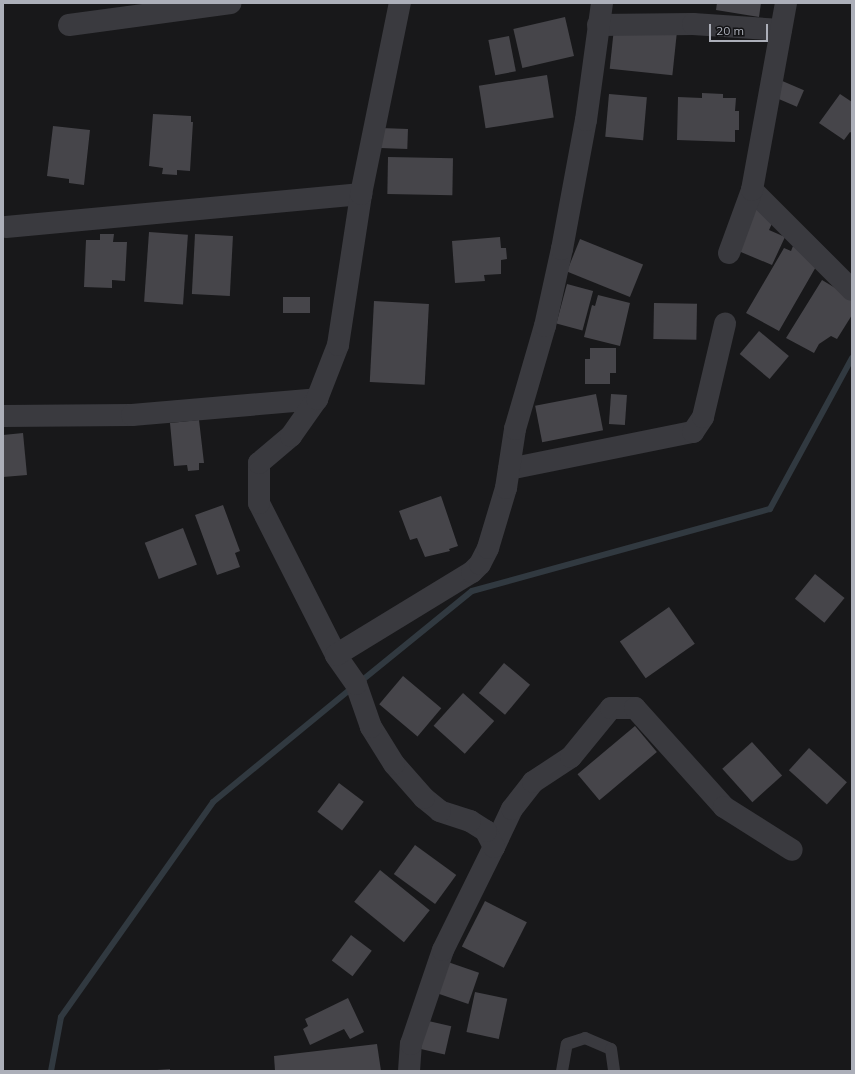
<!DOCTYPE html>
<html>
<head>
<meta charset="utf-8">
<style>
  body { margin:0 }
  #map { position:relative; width:855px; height:1074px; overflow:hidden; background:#18181a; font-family:Mulish,sans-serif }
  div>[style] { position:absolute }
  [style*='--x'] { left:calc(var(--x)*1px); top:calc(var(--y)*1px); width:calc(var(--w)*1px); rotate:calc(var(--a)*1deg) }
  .stream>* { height:6px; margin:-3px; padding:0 3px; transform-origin:3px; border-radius:3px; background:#313940 }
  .building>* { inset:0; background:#46454a; transform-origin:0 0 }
  .lane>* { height:12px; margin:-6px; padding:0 6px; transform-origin:6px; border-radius:6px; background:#3a3a3f }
  .street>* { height:22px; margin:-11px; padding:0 11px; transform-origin:11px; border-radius:11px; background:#3a3a3f }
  span { translate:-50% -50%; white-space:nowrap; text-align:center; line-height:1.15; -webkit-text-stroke:3px #131315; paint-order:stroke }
  .frame { position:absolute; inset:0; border:4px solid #acafb9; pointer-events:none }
  .scale { position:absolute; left:709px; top:24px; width:59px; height:18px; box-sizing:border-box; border:2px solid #acafb9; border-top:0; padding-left:5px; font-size:12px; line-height:14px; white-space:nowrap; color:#acafb9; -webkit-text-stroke:3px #131315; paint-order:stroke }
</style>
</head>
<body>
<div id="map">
  <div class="stream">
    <div style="--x:360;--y:682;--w:144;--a:-39.1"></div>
    <div style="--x:472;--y:591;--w:309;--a:-15.4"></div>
    <div style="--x:770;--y:509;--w:172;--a:-61.5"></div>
    <div style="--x:51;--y:1071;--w:55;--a:-79.5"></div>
    <div style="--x:61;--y:1017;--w:263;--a:-54.7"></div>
    <div style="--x:213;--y:802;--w:180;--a:-39.4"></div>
  </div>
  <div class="building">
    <div style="clip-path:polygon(717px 3px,761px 3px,759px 17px,716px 10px)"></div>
    <div style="left:565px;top:17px;width:40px;height:53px;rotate:77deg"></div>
    <div style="left:614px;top:28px;width:63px;height:41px;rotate:6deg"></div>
    <div style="left:509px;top:36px;width:36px;height:21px;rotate:79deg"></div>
    <div style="left:547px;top:75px;width:43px;height:69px;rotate:81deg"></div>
    <div style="left:780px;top:80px;width:26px;height:18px;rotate:23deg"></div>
    <div style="clip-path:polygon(702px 93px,723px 94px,723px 98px,736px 98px,735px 111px,739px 111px,739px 130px,735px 130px,735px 142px,677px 140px,678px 97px,702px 98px)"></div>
    <div style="left:609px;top:94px;width:38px;height:43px;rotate:5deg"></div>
    <div style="clip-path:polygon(840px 94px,852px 102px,852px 133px,850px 132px,844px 140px,819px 123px)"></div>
    <div style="clip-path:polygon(153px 114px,191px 116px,191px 122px,193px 122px,190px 171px,177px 170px,177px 175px,162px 174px,163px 168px,149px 166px)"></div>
    <div style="clip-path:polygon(53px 126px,90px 130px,84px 185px,69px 183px,69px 179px,47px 176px)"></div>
    <div style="left:381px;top:128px;width:27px;height:20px;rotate:2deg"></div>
    <div style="left:388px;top:157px;width:65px;height:37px;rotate:1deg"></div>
    <div style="clip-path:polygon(755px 208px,775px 217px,769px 230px,785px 237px,772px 265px,736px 250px)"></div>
    <div style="left:149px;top:232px;width:39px;height:70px;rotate:4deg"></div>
    <div style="clip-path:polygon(100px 234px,114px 234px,113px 242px,127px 242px,125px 281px,112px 280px,112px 288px,84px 287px,86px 240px,100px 240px)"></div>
    <div style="left:195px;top:234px;width:38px;height:60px;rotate:3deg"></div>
    <div style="clip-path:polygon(500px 237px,501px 248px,506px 248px,507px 259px,501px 260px,501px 274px,484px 275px,485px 281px,455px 283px,452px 241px)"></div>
    <div style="left:580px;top:239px;width:68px;height:35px;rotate:22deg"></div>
    <div style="clip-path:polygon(793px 246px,817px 265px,779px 331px,746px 313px,784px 248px,791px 251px)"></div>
    <div style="clip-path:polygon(822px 280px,852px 298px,852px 315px,837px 339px,831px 336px,819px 344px,814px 353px,786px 338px)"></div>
    <div style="left:567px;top:284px;width:27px;height:41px;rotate:15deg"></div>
    <div style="clip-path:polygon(598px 295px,630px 303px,620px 346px,584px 337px,592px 305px,595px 306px)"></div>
    <div style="left:283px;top:297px;width:27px;height:16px"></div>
    <div style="left:374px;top:301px;width:55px;height:81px;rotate:3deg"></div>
    <div style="left:654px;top:303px;width:43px;height:36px;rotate:1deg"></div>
    <div style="left:759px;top:331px;width:39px;height:30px;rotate:40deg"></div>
    <div style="clip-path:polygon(590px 348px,616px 348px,616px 373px,610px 373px,610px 384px,585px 384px,585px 359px,590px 359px)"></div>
    <div style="left:596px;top:394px;width:37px;height:62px;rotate:79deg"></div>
    <div style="left:611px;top:394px;width:16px;height:30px;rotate:4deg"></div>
    <div style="clip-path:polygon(199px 420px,204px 463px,199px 463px,199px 470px,188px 471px,187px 465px,174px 466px,170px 423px)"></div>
    <div style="clip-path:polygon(23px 433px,27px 475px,3px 477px,3px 435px)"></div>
    <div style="clip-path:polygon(441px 496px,458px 546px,449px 549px,450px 551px,425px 557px,417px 538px,410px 540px,399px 511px)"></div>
    <div style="clip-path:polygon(223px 505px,240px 551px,235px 553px,240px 567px,217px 575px,195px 515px)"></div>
    <div style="left:183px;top:528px;width:39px;height:41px;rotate:69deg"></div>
    <div style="left:815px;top:574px;width:38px;height:32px;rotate:39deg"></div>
    <div style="left:669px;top:607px;width:45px;height:60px;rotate:55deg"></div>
    <div style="left:504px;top:663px;width:34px;height:39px;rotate:40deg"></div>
    <div style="left:403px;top:676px;width:50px;height:37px;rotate:40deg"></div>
    <div style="left:463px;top:693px;width:42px;height:44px;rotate:42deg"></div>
    <div style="left:635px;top:726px;width:34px;height:75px;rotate:50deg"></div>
    <div style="left:752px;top:742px;width:45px;height:40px;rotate:48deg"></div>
    <div style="left:809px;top:748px;width:51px;height:30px;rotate:42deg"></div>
    <div style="left:339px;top:783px;width:31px;height:36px;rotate:37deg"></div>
    <div style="left:415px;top:845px;width:51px;height:36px;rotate:36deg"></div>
    <div style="left:380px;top:870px;width:64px;height:41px;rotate:39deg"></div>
    <div style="left:485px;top:901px;width:47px;height:51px;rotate:27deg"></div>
    <div style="left:351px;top:935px;width:26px;height:32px;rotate:37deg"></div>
    <div style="left:445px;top:961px;width:36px;height:33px;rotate:19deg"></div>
    <div style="left:475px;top:992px;width:33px;height:41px;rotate:12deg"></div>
    <div style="clip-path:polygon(348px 998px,364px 1032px,350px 1039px,344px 1029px,310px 1045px,303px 1029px,308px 1026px,305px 1019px)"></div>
    <div style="left:424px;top:1020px;width:28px;height:29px;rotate:13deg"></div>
    <div style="clip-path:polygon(377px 1044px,381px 1071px,275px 1071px,274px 1056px)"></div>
    <div style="clip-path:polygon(170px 1069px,170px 1071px,157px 1071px,157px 1070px)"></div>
  </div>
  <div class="lane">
    <div style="--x:562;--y:1071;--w:27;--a:-80"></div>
    <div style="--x:567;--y:1044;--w:19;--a:-18"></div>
    <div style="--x:585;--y:1038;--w:28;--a:23"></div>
    <div style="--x:611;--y:1049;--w:22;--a:82"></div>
  </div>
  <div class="street">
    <div style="--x:69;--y:25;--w:163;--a:-7.7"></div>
    <div style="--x:598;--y:25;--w:95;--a:-0.6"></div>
    <div style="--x:693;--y:24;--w:88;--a:3.9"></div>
    <div style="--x:752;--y:190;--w:141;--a:45"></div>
    <div style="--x:6;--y:227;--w:357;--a:-5.3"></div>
    <div style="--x:729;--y:253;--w:67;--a:-69.9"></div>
    <div style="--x:752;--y:190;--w:190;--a:-79.7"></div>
    <div style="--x:3;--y:416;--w:129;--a:-0.4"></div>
    <div style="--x:132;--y:415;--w:186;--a:-4.9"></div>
    <div style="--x:509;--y:469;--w:188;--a:-11.4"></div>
    <div style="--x:693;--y:432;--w:18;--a:-56"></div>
    <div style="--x:703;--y:417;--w:96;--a:-76.7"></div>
    <div style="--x:336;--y:655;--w:170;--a:-116.9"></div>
    <div style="--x:259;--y:503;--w:40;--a:-90"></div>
    <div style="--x:259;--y:463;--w:42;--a:-40.2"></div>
    <div style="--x:291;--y:436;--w:45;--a:-54.9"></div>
    <div style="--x:317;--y:399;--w:58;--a:-68.7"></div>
    <div style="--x:338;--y:345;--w:153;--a:-81.3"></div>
    <div style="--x:361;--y:194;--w:195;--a:-78.5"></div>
    <div style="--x:494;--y:847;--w:42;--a:-64.7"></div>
    <div style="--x:512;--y:809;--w:34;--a:-52"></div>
    <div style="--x:533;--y:782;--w:45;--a:-33.3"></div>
    <div style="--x:571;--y:757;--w:63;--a:-50.8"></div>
    <div style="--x:611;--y:708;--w:24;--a:0"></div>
    <div style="--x:635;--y:708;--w:133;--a:48"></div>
    <div style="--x:724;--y:807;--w:80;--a:32.3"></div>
    <div style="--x:409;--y:1071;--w:27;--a:-86"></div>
    <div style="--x:411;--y:1044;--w:99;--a:-71.2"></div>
    <div style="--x:443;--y:950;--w:115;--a:-63.7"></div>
    <div style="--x:494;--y:847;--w:18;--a:-117"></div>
    <div style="--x:486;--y:831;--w:19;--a:-148"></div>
    <div style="--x:470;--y:821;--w:32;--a:-162"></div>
    <div style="--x:440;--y:811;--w:21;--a:-141"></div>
    <div style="--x:424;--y:798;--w:45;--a:-131.4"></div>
    <div style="--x:394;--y:764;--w:44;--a:-121.9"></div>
    <div style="--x:371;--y:727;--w:46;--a:-109.2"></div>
    <div style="--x:356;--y:684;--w:35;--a:-125"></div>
    <div style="--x:336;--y:655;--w:159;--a:-31.4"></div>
    <div style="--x:472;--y:572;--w:11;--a:-45"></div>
    <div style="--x:480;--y:564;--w:18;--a:-63"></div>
    <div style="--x:488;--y:548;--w:63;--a:-73.3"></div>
    <div style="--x:506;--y:488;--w:60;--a:-81.3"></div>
    <div style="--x:515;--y:429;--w:107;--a:-73.8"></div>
    <div style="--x:545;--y:326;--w:79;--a:-77.6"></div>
    <div style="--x:562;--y:249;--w:131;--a:-79.5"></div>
    <div style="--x:586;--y:120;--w:118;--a:-82.2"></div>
  </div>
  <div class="frame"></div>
  <div class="scale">20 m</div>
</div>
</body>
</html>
